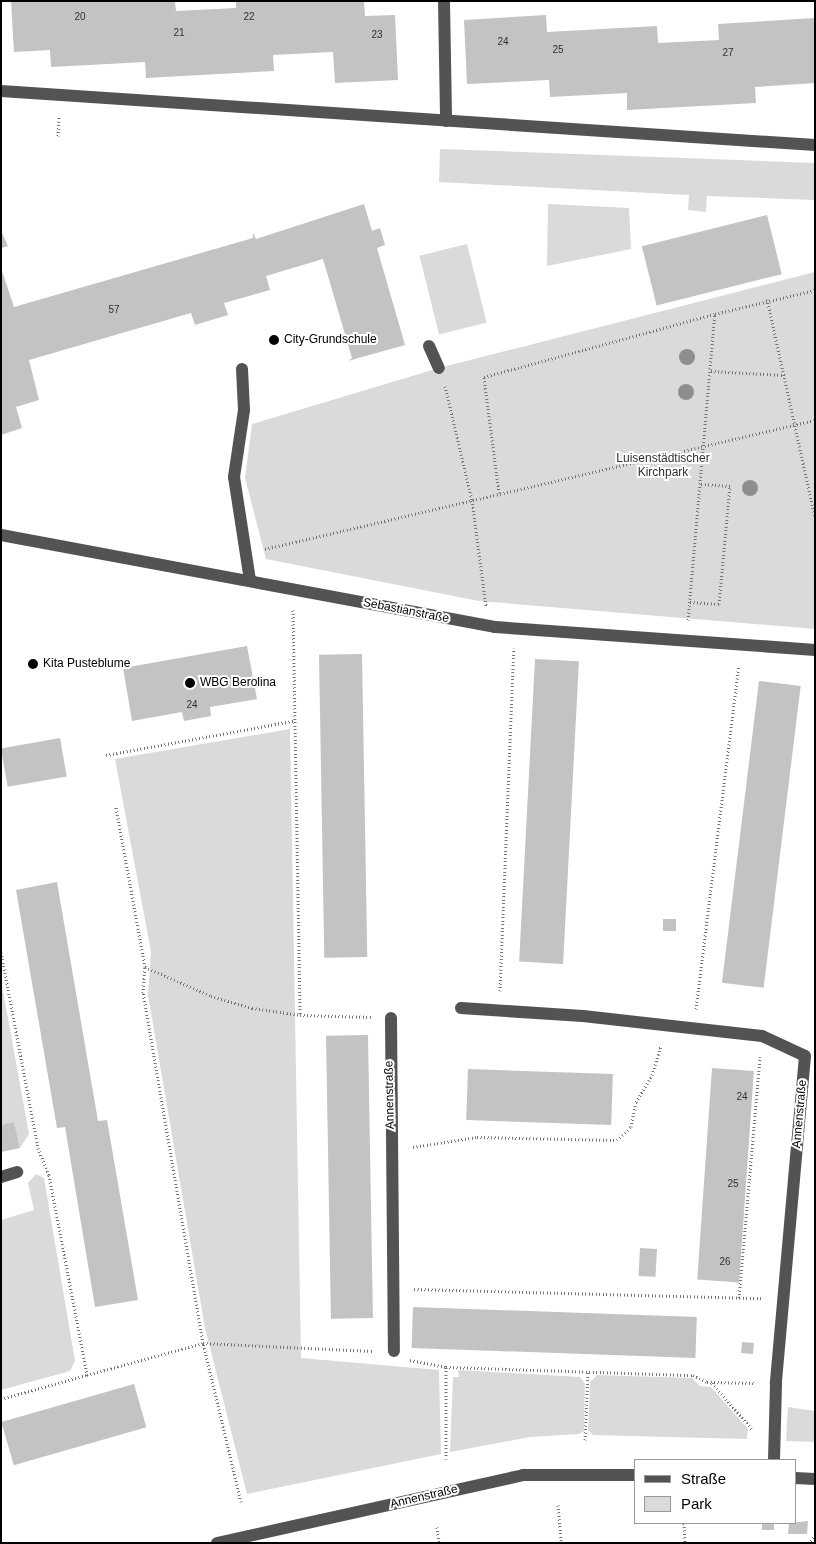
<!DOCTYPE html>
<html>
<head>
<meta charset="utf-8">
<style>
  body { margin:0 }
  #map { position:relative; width:816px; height:1544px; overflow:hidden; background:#fff; font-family:Helvetica,sans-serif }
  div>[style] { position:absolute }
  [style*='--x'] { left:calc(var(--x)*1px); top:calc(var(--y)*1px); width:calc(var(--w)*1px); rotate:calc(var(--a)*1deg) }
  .green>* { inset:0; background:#dadada; transform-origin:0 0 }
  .building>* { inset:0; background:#c3c3c3; transform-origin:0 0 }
  .path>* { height:3px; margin-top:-1.5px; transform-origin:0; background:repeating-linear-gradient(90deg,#757575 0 1px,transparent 0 3.5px) }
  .minor>* { height:12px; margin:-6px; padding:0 6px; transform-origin:6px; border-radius:6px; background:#535353 }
  .trees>* { width:16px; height:16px; margin:-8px; border-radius:50%; background:#8e8e8e }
  .dots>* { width:14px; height:14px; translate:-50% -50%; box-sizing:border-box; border:2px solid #fff; border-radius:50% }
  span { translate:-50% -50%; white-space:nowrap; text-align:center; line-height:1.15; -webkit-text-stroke:4px #fff; paint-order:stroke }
  .number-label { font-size:10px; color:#313131 }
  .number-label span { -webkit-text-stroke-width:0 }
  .poi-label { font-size:12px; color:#000 }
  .left { translate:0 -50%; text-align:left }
  .park-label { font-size:12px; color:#313131 }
  .street-label { font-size:12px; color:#000 }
  .frame { position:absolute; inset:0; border:2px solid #000; pointer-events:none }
  .legend { position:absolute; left:634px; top:1459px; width:162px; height:65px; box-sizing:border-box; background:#fff; border:1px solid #999; margin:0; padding:6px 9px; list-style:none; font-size:15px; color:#000 }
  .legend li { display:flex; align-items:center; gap:10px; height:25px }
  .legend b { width:25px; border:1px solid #999 }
</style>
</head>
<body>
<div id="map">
  <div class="green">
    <div style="clip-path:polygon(440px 149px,815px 163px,815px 200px,707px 196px,706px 212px,688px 210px,689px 195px,439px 182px)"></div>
    <div style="clip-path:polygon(548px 204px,629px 208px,631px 249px,547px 266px)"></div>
    <div style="left:467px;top:244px;width:81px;height:49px;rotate:76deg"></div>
    <div style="clip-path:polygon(815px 272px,815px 629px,479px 601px,266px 559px,245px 478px,252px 424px,439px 368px)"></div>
    <div style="clip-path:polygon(290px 729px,301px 1358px,439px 1370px,441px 1454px,247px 1494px,205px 1328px,148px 995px,151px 952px,115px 759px)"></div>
    <div style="clip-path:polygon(1px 980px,29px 1134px,20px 1148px,14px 1123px,1px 1125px)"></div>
    <div style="clip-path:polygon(36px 1174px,44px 1178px,75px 1361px,70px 1371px,1px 1390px,1px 1220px,34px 1210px,28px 1183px)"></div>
    <div style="clip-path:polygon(458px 1370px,580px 1377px,585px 1384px,584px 1431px,579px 1434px,530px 1437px,450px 1452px,453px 1377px,459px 1377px)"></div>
    <div style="clip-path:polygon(597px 1375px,692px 1378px,700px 1386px,711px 1387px,748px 1429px,747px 1439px,593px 1435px,588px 1430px,590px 1382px)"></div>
    <div style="clip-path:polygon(788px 1407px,815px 1411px,815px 1442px,786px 1441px)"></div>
  </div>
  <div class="building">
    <div style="clip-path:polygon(11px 1px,175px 1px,176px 11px,236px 8px,236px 1px,364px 1px,365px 16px,395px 15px,398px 80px,335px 83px,333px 52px,273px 55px,274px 71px,146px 78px,145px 62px,51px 67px,50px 50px,14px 52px)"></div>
    <div style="clip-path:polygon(546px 15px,547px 32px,657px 26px,658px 43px,719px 40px,718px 24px,815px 18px,815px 83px,755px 87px,756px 103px,627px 110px,627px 93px,550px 97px,549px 80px,467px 84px,464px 20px)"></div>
    <div style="clip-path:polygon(364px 204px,372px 231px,380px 228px,385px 245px,377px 248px,405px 345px,348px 361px,352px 358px,323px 259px,266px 276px,270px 290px,224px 303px,228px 315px,195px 325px,191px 313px,29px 360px,39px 400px,16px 407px,22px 428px,1px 435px,1px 268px,14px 307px,253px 238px,253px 233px,256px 239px)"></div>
    <div style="left:767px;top:215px;width:61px;height:129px;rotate:76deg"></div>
    <div style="clip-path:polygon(1px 231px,8px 246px,1px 248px)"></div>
    <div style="clip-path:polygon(247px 646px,257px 699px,210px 707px,211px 716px,184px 721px,182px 712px,132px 721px,123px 668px)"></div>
    <div style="left:362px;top:654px;width:303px;height:43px;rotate:89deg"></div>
    <div style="left:535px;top:659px;width:44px;height:303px;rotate:3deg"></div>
    <div style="left:759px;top:681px;width:42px;height:304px;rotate:7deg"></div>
    <div style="left:60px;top:738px;width:39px;height:60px;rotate:80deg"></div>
    <div style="clip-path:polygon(57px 882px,98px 1121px,107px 1120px,138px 1300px,95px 1307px,65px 1127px,57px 1128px,16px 890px)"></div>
    <div style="left:663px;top:919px;width:13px;height:12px"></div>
    <div style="left:368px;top:1035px;width:283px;height:42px;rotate:89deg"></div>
    <div style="left:712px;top:1068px;width:42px;height:212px;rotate:4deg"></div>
    <div style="left:468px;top:1069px;width:145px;height:51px;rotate:2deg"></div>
    <div style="clip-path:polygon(14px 1122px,20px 1148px,1px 1152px,1px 1125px)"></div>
    <div style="left:640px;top:1248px;width:17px;height:28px;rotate:3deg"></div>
    <div style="left:413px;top:1307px;width:284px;height:41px;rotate:2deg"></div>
    <div style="left:742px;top:1342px;width:12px;height:11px;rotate:5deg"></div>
    <div style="left:134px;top:1384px;width:45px;height:138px;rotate:74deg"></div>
    <div style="clip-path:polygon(808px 1521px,807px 1534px,788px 1534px,789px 1523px)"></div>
    <div style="left:762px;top:1523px;width:12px;height:7px"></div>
  </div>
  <div class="path">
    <div style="--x:58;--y:136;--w:20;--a:-87"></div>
    <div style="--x:767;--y:299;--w:223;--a:77.6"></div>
    <div style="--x:711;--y:371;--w:72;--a:3.2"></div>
    <div style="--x:445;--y:386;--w:117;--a:76.7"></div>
    <div style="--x:472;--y:500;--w:107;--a:82.5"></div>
    <div style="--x:499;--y:493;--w:117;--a:-97.4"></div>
    <div style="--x:484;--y:377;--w:239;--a:-15.3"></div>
    <div style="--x:265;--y:549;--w:565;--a:-13.2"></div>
    <div style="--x:690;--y:602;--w:29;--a:4"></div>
    <div style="--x:719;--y:604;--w:119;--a:-84.7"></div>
    <div style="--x:730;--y:486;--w:29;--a:-176"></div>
    <div style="--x:293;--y:610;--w:405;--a:89"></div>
    <div style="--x:688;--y:620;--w:307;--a:-85"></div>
    <div style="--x:715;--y:314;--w:103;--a:-13.5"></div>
    <div style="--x:106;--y:755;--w:191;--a:-10.3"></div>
    <div style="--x:1;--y:952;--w:199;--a:79.3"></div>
    <div style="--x:38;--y:1148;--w:29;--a:68"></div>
    <div style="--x:49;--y:1175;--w:204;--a:79.2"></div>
    <div style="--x:87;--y:1375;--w:120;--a:-15.4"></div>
    <div style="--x:203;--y:1343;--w:355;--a:-99.7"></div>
    <div style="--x:143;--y:993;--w:26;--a:-86"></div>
    <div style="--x:145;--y:967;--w:163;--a:-100.3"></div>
    <div style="--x:145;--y:967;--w:72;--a:23.7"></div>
    <div style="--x:211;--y:996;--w:43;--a:16.3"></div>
    <div style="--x:252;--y:1008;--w:49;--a:8.3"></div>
    <div style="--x:300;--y:1015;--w:71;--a:1.6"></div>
    <div style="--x:500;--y:991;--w:343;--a:-87.7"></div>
    <div style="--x:696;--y:1009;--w:346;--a:-82.9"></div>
    <div style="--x:413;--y:1147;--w:65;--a:-8.9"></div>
    <div style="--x:477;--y:1137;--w:140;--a:1.2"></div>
    <div style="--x:617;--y:1140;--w:19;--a:-43"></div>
    <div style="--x:631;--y:1127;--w:25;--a:-79"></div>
    <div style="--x:636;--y:1102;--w:31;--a:-59"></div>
    <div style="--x:652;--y:1075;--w:30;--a:-73"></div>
    <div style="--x:414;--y:1289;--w:349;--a:1.5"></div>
    <div style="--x:739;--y:1298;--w:242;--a:-85"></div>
    <div style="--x:410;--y:1360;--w:37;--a:11"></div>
    <div style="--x:446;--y:1367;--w:247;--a:1.9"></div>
    <div style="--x:693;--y:1375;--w:16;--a:27"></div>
    <div style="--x:707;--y:1382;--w:48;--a:1.2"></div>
    <div style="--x:712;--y:1383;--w:61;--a:49"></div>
    <div style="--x:1;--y:1399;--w:89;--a:-15.6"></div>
    <div style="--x:585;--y:1440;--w:68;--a:-87.5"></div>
    <div style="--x:446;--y:1459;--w:92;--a:-90"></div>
    <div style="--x:241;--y:1502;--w:163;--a:-103.4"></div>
    <div style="--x:203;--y:1343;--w:170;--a:2.7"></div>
    <div style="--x:558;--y:1505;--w:38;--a:85"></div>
    <div style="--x:684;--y:1523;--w:20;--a:87"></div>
    <div style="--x:437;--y:1527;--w:16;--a:83"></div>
    <div style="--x:808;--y:1543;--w:10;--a:-45"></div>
  </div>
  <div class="minor">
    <div style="--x:444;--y:1;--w:120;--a:89"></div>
    <div style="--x:1;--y:91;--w:816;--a:3.8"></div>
    <div style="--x:429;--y:346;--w:24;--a:66"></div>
    <div style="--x:242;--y:369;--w:41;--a:87.2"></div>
    <div style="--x:244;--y:410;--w:68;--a:98.5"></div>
    <div style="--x:234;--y:477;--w:104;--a:81.2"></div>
    <div style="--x:1;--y:535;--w:502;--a:10.55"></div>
    <div style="--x:495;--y:627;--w:321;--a:4.1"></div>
    <div style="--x:461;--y:1008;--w:122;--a:3.8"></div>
    <div style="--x:583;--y:1016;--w:180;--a:6.4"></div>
    <div style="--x:762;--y:1036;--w:47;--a:24.9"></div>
    <div style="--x:805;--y:1056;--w:329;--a:95.1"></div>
    <div style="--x:776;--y:1384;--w:76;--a:91.5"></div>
    <div style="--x:391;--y:1018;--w:333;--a:89.5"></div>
    <div style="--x:1;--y:1177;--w:17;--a:-17"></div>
    <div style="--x:795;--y:1478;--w:20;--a:3"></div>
    <div style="--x:217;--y:1543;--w:313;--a:-12.5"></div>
    <div style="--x:523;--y:1475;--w:112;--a:0"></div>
  </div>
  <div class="trees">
    <div style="left:687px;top:357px"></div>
    <div style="left:686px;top:392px"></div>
    <div style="left:750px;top:488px"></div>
  </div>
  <div class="dots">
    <div style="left:274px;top:340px;background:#000"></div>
    <div style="left:33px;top:664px;background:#000"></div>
    <div style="left:190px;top:683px;background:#000"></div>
  </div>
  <div class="number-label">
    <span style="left:80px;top:17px">20</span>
    <span style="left:249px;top:17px">22</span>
    <span style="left:179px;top:33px">21</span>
    <span style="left:377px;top:35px">23</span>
    <span style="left:503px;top:42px">24</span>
    <span style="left:558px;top:50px">25</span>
    <span style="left:728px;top:53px">27</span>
    <span style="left:114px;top:310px">57</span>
    <span style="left:192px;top:705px">24</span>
    <span style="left:742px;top:1097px">24</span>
    <span style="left:733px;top:1184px">25</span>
    <span style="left:725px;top:1262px">26</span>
  </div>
  <div class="poi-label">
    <span class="left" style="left:284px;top:340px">City-Grundschule</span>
    <span class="left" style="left:43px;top:664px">Kita Pusteblume</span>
    <span class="left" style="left:200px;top:683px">WBG Berolina</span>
  </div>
  <div class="park-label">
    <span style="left:663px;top:466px">Luisenstädtischer<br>Kirchpark</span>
  </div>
  <div class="street-label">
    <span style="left:406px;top:611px;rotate:11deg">Sebastianstraße</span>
    <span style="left:390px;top:1095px;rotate:-91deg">Annenstraße</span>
    <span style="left:800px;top:1114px;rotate:-85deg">Annenstraße</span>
    <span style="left:424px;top:1497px;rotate:-13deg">Annenstraße</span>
  </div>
  <div class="frame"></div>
  <ul class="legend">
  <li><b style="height:6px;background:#535353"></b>Straße</li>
  <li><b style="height:14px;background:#dadada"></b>Park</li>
  </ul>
</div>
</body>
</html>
